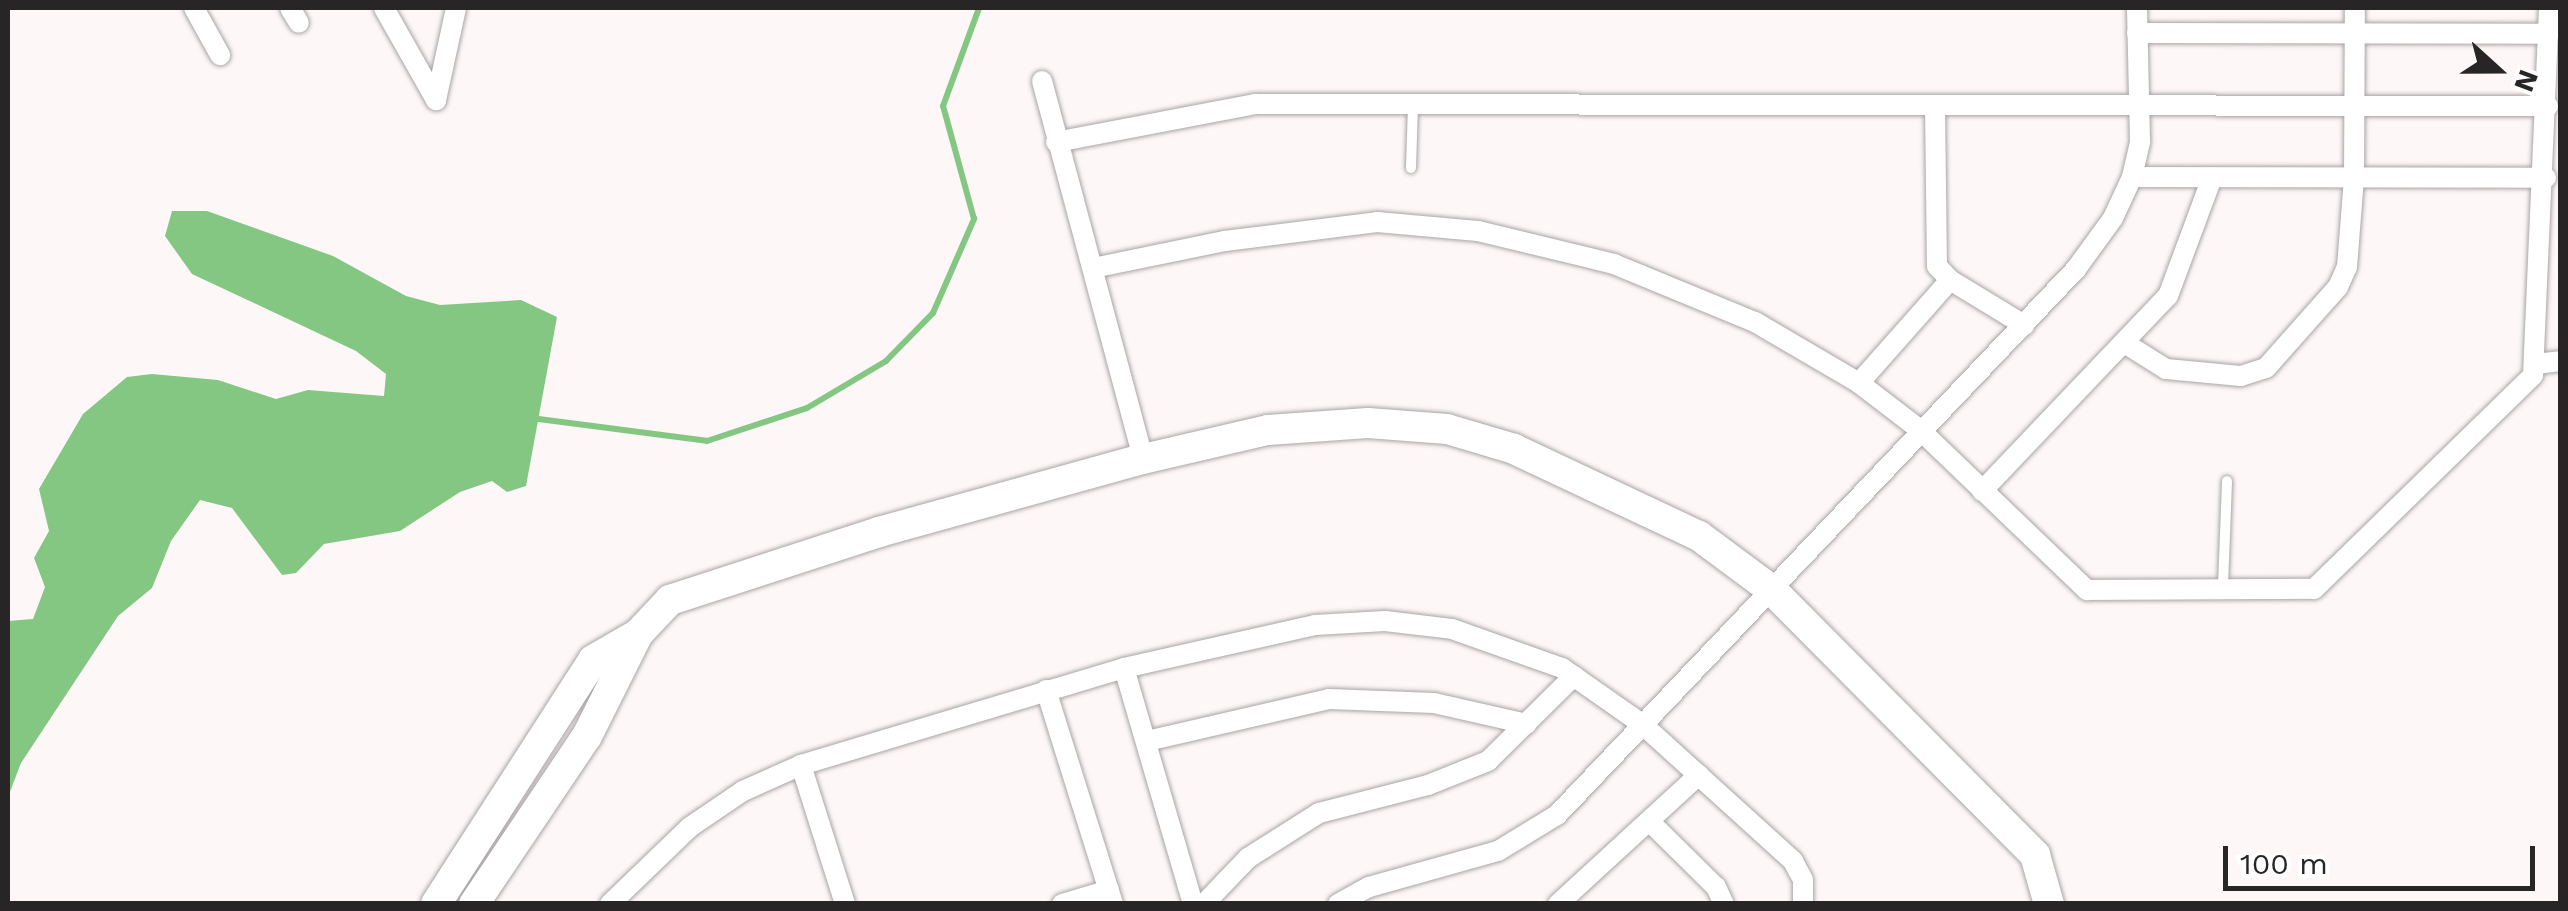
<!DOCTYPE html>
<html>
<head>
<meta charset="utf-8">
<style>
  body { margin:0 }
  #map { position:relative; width:2568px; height:911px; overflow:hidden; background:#fdf7f8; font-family:"Work Sans",sans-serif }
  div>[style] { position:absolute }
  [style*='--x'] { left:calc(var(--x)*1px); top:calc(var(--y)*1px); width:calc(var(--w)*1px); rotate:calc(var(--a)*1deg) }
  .water>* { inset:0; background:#84c783 }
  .stream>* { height:6px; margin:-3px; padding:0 3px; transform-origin:3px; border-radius:3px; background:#84c783 }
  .roads { filter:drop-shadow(0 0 2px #aaa4a5) drop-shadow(0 0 2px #aaa4a5) }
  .lane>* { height:10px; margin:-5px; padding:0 5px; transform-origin:5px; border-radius:5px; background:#fff }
  .street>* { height:20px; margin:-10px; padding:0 10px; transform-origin:10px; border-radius:10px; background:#fff }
  .secondary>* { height:30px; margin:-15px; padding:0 15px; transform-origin:15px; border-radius:15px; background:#fff }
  span { translate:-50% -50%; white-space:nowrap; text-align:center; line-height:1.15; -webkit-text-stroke:8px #fff; paint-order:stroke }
  .frame { position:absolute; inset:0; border:10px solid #272526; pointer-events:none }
  .north { position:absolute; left:2448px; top:20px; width:100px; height:100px; -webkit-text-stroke:8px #fff; paint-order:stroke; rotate:111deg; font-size:28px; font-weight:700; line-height:40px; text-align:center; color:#272526 }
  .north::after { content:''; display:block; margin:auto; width:35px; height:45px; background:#272526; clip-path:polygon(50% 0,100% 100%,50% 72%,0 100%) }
  .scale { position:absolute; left:2223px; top:846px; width:312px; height:45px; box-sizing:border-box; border:5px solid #272526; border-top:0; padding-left:12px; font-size:30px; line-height:35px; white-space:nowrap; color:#272526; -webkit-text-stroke:8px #fff; paint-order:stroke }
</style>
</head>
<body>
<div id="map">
  <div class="water">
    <div style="clip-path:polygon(172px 211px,207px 211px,333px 256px,406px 296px,440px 305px,521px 300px,557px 317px,526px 486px,507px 492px,492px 481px,460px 492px,400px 531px,324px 544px,296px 573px,282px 575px,232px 508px,200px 500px,171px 541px,152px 588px,118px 616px,21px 763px,8px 797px,8px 621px,33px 619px,45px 587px,34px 558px,49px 531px,39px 489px,83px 414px,127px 377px,152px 374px,218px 380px,276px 399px,308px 390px,384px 396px,386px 374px,356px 351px,192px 274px,165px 236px)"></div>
  </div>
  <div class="stream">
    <div style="--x:531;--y:418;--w:177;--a:7.4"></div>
    <div style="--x:707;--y:441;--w:105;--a:-18.3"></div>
    <div style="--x:807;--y:408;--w:92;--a:-30.7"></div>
    <div style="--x:886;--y:361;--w:67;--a:-45.6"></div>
    <div style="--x:933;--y:313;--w:103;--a:-66.4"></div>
    <div style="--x:974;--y:219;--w:117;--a:-105.3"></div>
    <div style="--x:943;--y:106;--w:104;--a:-69.8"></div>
  </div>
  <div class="roads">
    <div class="lane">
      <div style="--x:1411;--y:168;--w:65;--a:-88.2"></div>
      <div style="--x:2223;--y:586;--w:105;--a:-87.8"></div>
    </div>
    <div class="street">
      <div style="--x:194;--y:8;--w:54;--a:61"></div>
      <div style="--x:290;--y:8;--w:17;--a:59"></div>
      <div style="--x:384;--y:8;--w:106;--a:60.5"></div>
      <div style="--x:2137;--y:33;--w:412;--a:0.1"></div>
      <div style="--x:1042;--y:81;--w:391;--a:75"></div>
      <div style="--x:436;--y:100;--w:94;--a:-77.7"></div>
      <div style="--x:1935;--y:105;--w:161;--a:89.3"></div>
      <div style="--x:1937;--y:266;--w:19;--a:47"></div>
      <div style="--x:1950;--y:280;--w:87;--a:31.3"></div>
      <div style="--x:1056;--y:142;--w:203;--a:-10.8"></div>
      <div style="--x:1255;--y:104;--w:1293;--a:0.09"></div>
      <div style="--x:2132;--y:177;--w:414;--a:0.1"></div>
      <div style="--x:1093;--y:268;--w:135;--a:-11.6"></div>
      <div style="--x:1225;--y:241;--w:153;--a:-7.1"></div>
      <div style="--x:1377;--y:222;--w:101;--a:5.1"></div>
      <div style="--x:1478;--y:231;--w:140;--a:13.6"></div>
      <div style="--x:1614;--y:264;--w:152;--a:22.4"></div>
      <div style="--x:1755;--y:322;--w:121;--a:30.4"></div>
      <div style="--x:1859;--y:383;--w:76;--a:37.5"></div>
      <div style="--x:1919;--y:429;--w:233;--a:43.8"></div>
      <div style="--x:2087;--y:590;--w:227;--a:-0.3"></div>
      <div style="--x:2314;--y:589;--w:306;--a:-44.3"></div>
      <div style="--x:2533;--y:375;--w:367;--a:-87.5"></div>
      <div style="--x:2126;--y:344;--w:47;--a:32"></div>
      <div style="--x:2166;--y:369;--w:75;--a:5.3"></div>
      <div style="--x:2241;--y:376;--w:26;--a:-18"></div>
      <div style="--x:2266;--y:368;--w:108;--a:-48.4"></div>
      <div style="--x:2338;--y:287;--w:22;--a:-66"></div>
      <div style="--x:2347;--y:267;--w:89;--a:-85.5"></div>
      <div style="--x:2354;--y:178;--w:170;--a:-89.7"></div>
      <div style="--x:2536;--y:364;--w:24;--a:-7"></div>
      <div style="--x:1859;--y:383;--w:137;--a:-48.5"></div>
      <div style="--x:1982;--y:491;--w:269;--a:-46.4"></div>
      <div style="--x:2168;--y:296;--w:126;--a:-69.6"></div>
      <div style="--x:1124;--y:668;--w:246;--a:73.7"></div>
      <div style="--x:1046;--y:690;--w:224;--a:72.6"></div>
      <div style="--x:1147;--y:741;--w:187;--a:-13"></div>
      <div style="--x:1329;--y:699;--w:105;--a:2.2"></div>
      <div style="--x:1434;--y:703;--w:95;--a:12.7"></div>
      <div style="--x:801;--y:765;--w:146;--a:72.4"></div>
      <div style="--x:1649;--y:821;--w:94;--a:44.6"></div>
      <div style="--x:1716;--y:887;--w:19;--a:65"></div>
      <div style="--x:610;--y:904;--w:111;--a:-43.9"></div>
      <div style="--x:690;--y:827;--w:64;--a:-34.2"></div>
      <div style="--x:743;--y:791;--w:64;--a:-24.1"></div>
      <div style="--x:801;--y:765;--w:337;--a:-16.7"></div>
      <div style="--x:1124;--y:668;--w:196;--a:-12.7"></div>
      <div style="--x:1315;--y:625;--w:70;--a:-3.3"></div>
      <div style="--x:1385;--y:621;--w:67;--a:6.8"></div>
      <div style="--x:1452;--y:629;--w:117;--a:19.5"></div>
      <div style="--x:1562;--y:668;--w:98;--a:35"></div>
      <div style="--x:1642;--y:724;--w:204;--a:42.2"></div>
      <div style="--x:1793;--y:861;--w:21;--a:62"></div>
      <div style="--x:1803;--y:880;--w:24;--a:90"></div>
      <div style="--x:1062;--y:904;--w:49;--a:-16.6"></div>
      <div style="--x:1204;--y:904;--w:64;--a:-46.3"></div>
      <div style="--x:1248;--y:858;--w:84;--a:-32.4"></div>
      <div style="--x:1319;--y:813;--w:113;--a:-14.4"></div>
      <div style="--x:1428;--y:785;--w:65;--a:-21.8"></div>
      <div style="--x:1488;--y:761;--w:121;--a:-44.7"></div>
      <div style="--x:1338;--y:904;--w:35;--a:-29"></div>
      <div style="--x:1369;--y:887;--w:134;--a:-15.6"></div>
      <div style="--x:1498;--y:851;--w:69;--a:-31.4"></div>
      <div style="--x:1557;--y:815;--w:753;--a:-46.45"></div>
      <div style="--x:2076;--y:269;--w:63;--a:-54"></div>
      <div style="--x:2113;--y:218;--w:45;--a:-65.1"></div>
      <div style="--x:2132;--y:177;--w:37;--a:-77"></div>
      <div style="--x:2140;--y:141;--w:133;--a:-91.3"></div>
      <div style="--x:1558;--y:904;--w:191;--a:-42.5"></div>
    </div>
    <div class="secondary">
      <div style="--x:436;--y:904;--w:290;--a:-57.2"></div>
      <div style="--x:593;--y:660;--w:52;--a:-30"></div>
      <div style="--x:638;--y:634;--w:47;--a:-46.7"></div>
      <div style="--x:670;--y:600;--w:220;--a:-18"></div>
      <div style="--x:879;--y:532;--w:274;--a:-15.5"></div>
      <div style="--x:1143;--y:459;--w:128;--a:-13.1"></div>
      <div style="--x:1268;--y:430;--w:100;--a:-4"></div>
      <div style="--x:1368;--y:423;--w:79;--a:4.3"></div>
      <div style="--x:1447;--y:429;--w:70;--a:16.6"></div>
      <div style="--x:1514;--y:449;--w:204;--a:25.2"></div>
      <div style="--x:1699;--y:536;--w:92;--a:36.6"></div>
      <div style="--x:1773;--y:591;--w:372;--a:45.2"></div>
      <div style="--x:2035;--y:855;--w:51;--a:74.1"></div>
      <div style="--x:474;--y:904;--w:202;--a:-56.1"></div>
      <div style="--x:587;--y:736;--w:114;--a:-63.4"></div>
    </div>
  </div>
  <div class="frame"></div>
  <div class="north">N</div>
  <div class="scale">100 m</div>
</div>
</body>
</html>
